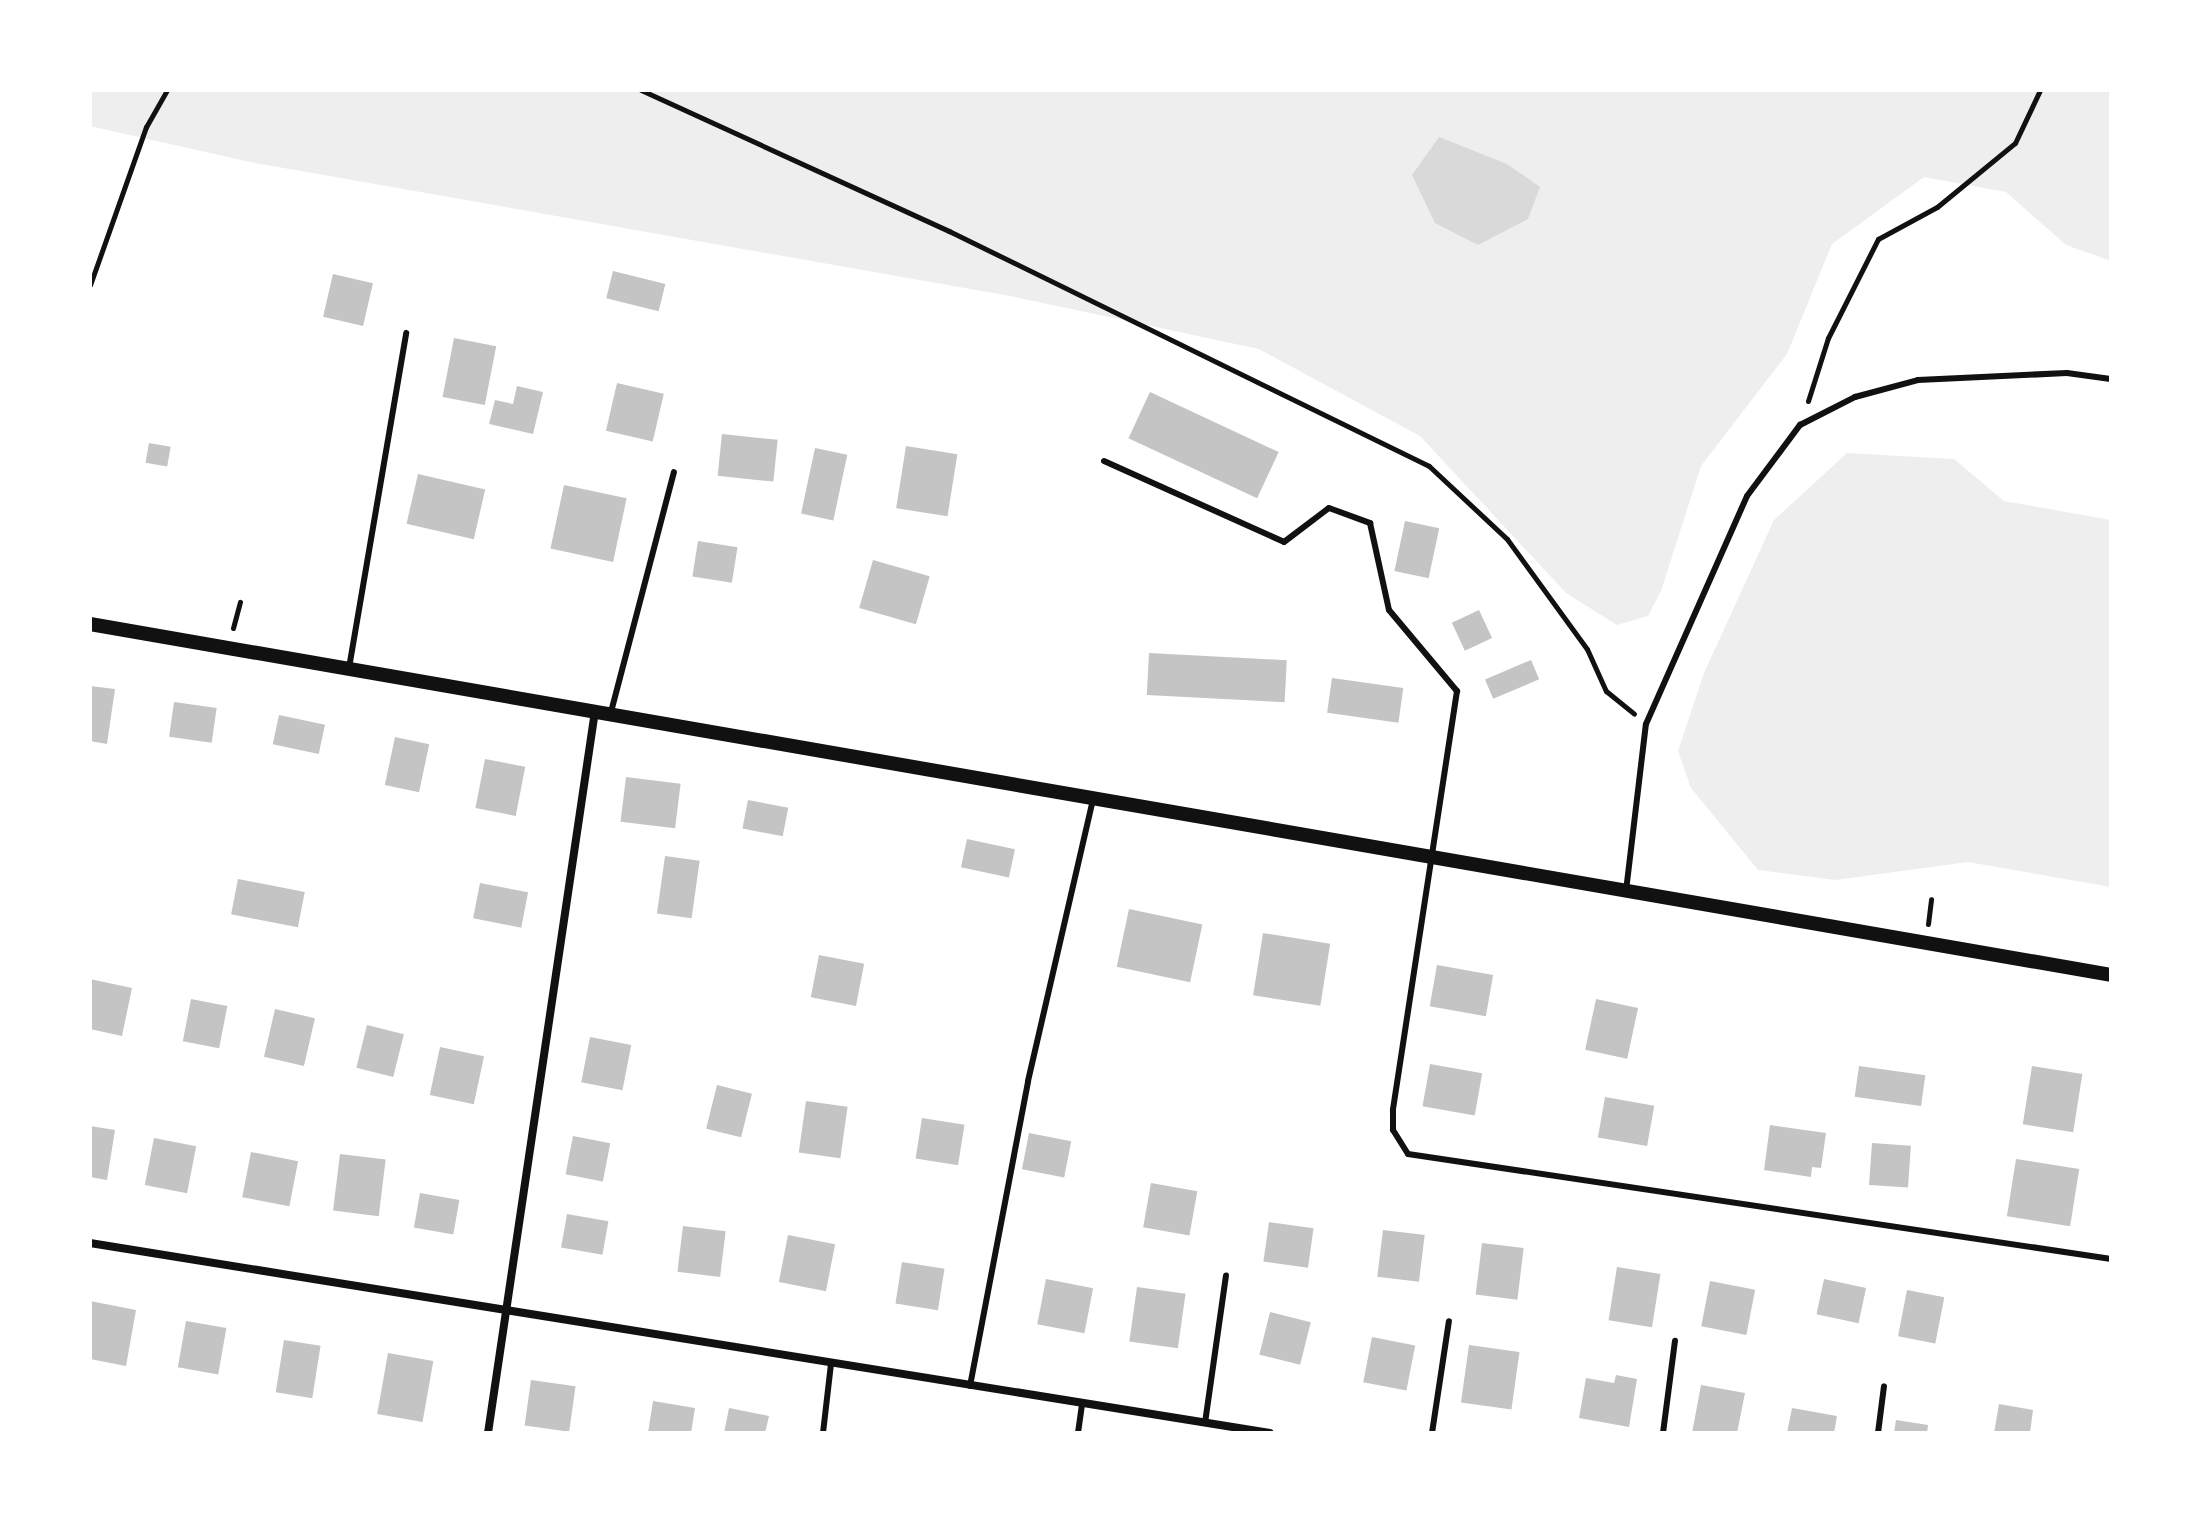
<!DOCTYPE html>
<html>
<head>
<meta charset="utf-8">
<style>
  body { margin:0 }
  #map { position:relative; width:2201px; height:1523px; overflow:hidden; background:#fff; font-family:"Alegreya Sans",sans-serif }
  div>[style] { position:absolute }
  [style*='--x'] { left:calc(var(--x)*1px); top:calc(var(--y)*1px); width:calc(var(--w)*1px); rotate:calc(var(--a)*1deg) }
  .green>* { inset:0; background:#eee }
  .water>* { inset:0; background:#d9d9d9 }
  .building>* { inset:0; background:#c4c4c4; transform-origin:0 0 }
  .path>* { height:5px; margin:-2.5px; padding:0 2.5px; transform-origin:2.5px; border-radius:2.5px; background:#111 }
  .service>* { height:6px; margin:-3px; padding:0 3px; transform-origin:3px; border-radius:3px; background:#111 }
  .minor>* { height:8px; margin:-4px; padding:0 4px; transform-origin:4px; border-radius:4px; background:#111 }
  .tertiary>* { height:14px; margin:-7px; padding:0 7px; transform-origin:7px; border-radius:7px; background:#111 }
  span { translate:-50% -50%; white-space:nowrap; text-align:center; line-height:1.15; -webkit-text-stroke:6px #fff; paint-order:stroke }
  .frame { position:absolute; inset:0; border:92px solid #fff; pointer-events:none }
</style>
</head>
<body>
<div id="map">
  <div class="green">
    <div style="clip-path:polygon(90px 90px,2111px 90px,2111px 261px,2066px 245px,2006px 192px,1924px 177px,1832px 244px,1787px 354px,1701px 466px,1661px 591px,1648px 616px,1617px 625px,1566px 593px,1420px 436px,1259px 349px,1010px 296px,250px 162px,90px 126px)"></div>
    <div style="clip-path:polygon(1847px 453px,1954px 459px,2004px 501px,2111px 520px,2111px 887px,1968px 862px,1835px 880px,1758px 870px,1691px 788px,1678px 751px,1704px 673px,1774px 520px)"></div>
  </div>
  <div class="water">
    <div style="clip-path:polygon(1439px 137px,1507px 164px,1540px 187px,1528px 219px,1478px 245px,1435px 223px,1412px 175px)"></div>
  </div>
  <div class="building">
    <div style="left:613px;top:271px;width:54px;height:28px;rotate:14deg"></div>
    <div style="left:333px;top:274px;width:41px;height:44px;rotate:13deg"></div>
    <div style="left:454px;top:338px;width:43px;height:60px;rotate:11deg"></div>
    <div style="left:617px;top:383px;width:48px;height:49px;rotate:13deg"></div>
    <div style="clip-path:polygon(517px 386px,543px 392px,533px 434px,489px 424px,495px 400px,513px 404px)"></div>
    <div style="left:1150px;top:392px;width:142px;height:51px;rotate:25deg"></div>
    <div style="left:722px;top:434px;width:56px;height:42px;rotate:6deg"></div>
    <div style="left:149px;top:443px;width:22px;height:20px;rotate:10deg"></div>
    <div style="left:906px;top:446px;width:52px;height:63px;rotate:9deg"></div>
    <div style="left:815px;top:448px;width:33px;height:67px;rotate:12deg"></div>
    <div style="left:418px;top:474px;width:69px;height:51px;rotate:13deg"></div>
    <div style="left:564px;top:485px;width:64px;height:65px;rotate:12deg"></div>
    <div style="left:1405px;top:521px;width:35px;height:51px;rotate:12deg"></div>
    <div style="left:698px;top:541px;width:40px;height:36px;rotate:9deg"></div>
    <div style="left:873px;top:560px;width:59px;height:50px;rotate:16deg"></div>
    <div style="left:1479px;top:610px;width:31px;height:30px;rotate:65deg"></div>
    <div style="left:1149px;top:653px;width:138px;height:42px;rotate:3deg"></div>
    <div style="left:1531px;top:660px;width:21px;height:50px;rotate:67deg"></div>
    <div style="left:1332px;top:678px;width:72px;height:35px;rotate:8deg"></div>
    <div style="clip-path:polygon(90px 686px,115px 689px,107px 744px,90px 741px)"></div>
    <div style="left:174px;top:702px;width:43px;height:35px;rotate:8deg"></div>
    <div style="left:279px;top:715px;width:47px;height:30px;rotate:12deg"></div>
    <div style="left:395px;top:737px;width:35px;height:49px;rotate:12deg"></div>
    <div style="left:485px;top:759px;width:41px;height:50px;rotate:11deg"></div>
    <div style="left:626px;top:777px;width:55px;height:45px;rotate:7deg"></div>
    <div style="left:748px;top:800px;width:41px;height:29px;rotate:11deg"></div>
    <div style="left:967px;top:839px;width:49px;height:29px;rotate:12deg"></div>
    <div style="left:665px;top:856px;width:35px;height:58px;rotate:8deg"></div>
    <div style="left:238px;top:879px;width:68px;height:36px;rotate:11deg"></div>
    <div style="left:480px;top:883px;width:49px;height:36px;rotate:11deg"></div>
    <div style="left:1129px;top:909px;width:75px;height:59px;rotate:12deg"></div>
    <div style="left:1263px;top:933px;width:68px;height:63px;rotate:9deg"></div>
    <div style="left:819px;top:955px;width:46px;height:43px;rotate:11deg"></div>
    <div style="left:1437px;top:965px;width:57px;height:42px;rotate:10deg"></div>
    <div style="clip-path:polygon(90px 979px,132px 988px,122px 1036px,90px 1029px)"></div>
    <div style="left:191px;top:999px;width:37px;height:43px;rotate:11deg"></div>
    <div style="left:1596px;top:999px;width:43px;height:52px;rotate:12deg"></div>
    <div style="left:275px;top:1009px;width:41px;height:49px;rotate:13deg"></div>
    <div style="left:367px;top:1025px;width:38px;height:44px;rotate:14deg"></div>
    <div style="left:590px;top:1037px;width:42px;height:46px;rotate:11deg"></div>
    <div style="left:440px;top:1047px;width:45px;height:49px;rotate:12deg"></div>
    <div style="left:1430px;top:1064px;width:53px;height:43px;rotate:10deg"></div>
    <div style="left:1859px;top:1066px;width:67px;height:31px;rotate:8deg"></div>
    <div style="left:2032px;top:1066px;width:51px;height:59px;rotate:9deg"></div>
    <div style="left:717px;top:1085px;width:36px;height:45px;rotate:14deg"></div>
    <div style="left:1605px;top:1097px;width:50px;height:41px;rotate:10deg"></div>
    <div style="left:806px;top:1101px;width:42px;height:52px;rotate:8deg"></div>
    <div style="left:922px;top:1118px;width:43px;height:41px;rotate:9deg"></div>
    <div style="clip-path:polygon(1770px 1125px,1826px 1133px,1821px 1168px,1812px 1167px,1811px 1177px,1764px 1170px)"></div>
    <div style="clip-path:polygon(90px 1126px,115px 1130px,107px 1180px,90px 1177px)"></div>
    <div style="left:1029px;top:1133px;width:43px;height:37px;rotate:11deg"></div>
    <div style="left:573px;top:1136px;width:38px;height:39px;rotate:11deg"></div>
    <div style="left:154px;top:1138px;width:43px;height:48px;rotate:11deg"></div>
    <div style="left:1872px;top:1143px;width:39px;height:42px;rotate:4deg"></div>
    <div style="left:251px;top:1152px;width:48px;height:46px;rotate:11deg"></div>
    <div style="left:340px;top:1154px;width:46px;height:57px;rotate:7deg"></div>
    <div style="left:2016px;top:1159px;width:64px;height:58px;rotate:9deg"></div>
    <div style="left:1151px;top:1183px;width:47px;height:45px;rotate:10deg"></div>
    <div style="left:420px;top:1193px;width:40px;height:35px;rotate:10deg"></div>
    <div style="left:567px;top:1214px;width:42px;height:34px;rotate:10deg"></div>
    <div style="left:1269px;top:1222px;width:45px;height:40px;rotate:8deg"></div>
    <div style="left:683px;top:1226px;width:43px;height:46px;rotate:7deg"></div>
    <div style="left:1383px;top:1230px;width:42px;height:47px;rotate:7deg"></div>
    <div style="left:788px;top:1235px;width:48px;height:48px;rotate:11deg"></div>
    <div style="left:1482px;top:1243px;width:42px;height:52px;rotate:7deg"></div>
    <div style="left:902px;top:1262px;width:43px;height:42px;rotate:9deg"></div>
    <div style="left:1617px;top:1267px;width:44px;height:54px;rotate:9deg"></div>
    <div style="left:1046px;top:1279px;width:48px;height:46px;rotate:11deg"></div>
    <div style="left:1824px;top:1279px;width:43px;height:36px;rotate:12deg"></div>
    <div style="left:1710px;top:1281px;width:46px;height:46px;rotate:11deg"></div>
    <div style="left:1137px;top:1287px;width:49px;height:55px;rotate:8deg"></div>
    <div style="left:1907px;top:1290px;width:38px;height:47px;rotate:11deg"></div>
    <div style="clip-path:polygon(90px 1301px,136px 1310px,126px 1366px,90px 1359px)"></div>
    <div style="left:1270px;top:1312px;width:42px;height:44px;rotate:14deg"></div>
    <div style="left:186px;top:1321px;width:41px;height:47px;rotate:10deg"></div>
    <div style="left:1372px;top:1337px;width:44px;height:46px;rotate:11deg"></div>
    <div style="left:284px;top:1340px;width:37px;height:53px;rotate:9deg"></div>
    <div style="left:1469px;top:1345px;width:51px;height:58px;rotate:8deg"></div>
    <div style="left:388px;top:1353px;width:46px;height:62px;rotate:10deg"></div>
    <div style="clip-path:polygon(1616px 1375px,1637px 1379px,1629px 1427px,1579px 1418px,1586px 1378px,1614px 1383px)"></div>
    <div style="left:531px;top:1380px;width:45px;height:46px;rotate:8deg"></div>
    <div style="clip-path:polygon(1701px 1385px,1745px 1393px,1737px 1433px,1692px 1433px)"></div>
    <div style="clip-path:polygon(653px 1401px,695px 1408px,691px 1433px,648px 1433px)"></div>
    <div style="clip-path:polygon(1999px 1404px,2033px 1410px,2030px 1433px,1994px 1433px)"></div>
    <div style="clip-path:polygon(729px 1408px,769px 1416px,765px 1433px,724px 1433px)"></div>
    <div style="clip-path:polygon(1792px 1408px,1837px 1416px,1834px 1433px,1787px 1433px)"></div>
    <div style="clip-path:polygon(1896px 1420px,1928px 1425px,1927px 1433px,1894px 1433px)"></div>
  </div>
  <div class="path">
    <div style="--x:641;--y:90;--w:339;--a:24.6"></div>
    <div style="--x:949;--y:231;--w:534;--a:26.09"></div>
    <div style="--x:1429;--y:466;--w:107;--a:43.1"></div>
    <div style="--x:1507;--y:539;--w:136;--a:54"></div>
    <div style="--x:1587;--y:649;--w:46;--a:65.7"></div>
    <div style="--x:1606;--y:691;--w:36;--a:39"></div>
    <div style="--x:90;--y:285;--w:168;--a:-70.5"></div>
    <div style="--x:146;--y:127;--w:43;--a:-60.4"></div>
    <div style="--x:1808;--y:401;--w:66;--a:-72.4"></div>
    <div style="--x:1828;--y:338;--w:111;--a:-63.2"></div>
    <div style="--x:1878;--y:239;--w:67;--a:-28.5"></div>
    <div style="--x:1937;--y:207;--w:101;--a:-39.4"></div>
    <div style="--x:2015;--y:143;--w:59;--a:-64.7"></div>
    <div style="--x:233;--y:628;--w:27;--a:-75"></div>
    <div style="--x:1928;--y:924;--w:25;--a:-83"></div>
  </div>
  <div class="service">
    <div style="--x:1104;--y:461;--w:197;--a:24.2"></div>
    <div style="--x:1284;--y:542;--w:56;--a:-37.1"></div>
    <div style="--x:1329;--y:508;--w:44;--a:20.1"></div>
    <div style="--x:1370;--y:523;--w:89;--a:77.7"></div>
    <div style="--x:1389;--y:610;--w:106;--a:50"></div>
    <div style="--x:1457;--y:691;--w:424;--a:98.7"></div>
    <div style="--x:1393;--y:1110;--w:20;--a:90"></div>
    <div style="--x:1393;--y:1130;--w:28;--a:58"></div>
    <div style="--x:1408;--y:1154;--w:711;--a:8.49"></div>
    <div style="--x:349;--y:668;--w:340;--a:-80.3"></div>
    <div style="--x:611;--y:712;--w:248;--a:-75.3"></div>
    <div style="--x:1626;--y:891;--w:168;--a:-83.2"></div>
    <div style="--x:1646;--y:724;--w:249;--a:-66.1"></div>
    <div style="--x:1747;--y:496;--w:89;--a:-53.3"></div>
    <div style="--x:1800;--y:425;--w:62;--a:-27"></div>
    <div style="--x:1855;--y:397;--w:65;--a:-15.1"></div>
    <div style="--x:1918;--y:380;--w:149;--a:-2.7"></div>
    <div style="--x:2067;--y:373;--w:44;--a:7.8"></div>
    <div style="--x:970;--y:1386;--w:310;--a:-79.2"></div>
    <div style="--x:1028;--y:1081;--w:289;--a:-77"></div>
    <div style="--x:1205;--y:1423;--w:149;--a:-81.9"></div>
    <div style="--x:823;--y:1433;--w:69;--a:-83.4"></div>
    <div style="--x:1078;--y:1433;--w:30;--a:-82"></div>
    <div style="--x:1432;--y:1433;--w:113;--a:-81.4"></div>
    <div style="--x:1663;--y:1433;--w:93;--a:-82.6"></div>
    <div style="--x:1878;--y:1433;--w:47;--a:-82.7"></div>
  </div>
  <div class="minor">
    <div style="--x:90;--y:1243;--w:1195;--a:9.15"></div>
    <div style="--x:488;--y:1433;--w:730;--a:-81.57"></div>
  </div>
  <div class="tertiary">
    <div style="--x:90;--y:624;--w:2051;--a:9.85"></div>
  </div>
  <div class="frame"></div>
</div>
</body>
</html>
